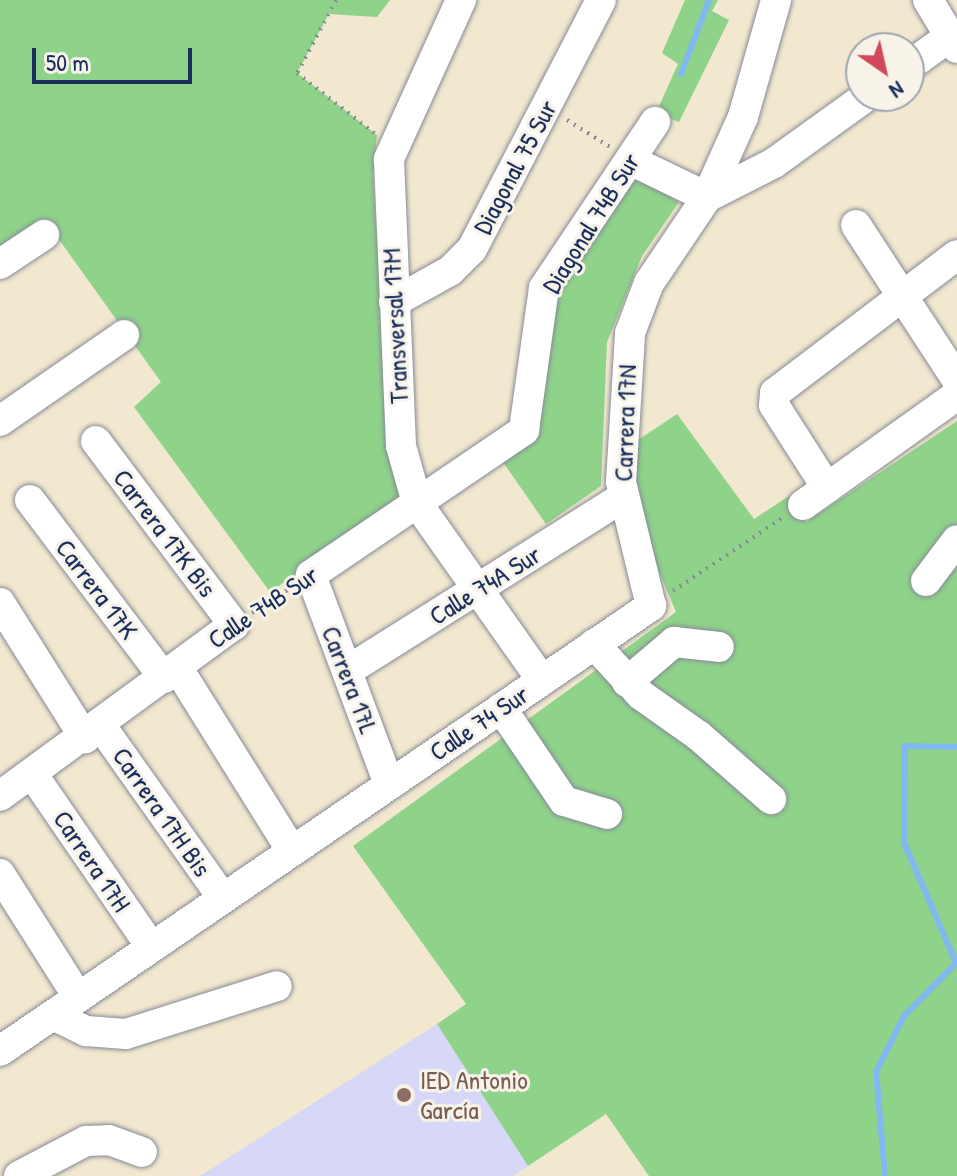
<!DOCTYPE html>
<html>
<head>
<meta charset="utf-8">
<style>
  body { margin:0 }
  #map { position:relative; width:957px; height:1176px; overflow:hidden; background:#f2e7cf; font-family:"Patrick Hand",sans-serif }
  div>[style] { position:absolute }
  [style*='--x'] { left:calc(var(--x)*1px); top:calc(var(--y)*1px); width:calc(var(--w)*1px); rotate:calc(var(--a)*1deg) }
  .built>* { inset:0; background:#d7d7f8 }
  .green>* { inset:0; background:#8fd28a }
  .stream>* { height:6px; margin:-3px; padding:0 3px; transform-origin:3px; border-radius:3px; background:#82b8f1 }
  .path>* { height:4px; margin-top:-2px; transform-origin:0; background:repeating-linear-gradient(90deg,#868b96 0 2px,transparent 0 8px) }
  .roads { filter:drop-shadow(0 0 2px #868b96) drop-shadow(0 0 2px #868b96) }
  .minor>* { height:30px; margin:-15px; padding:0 15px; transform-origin:15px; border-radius:15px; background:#fff }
  .dots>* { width:22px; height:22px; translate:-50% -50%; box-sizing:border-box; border:4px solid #f7f3e8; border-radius:50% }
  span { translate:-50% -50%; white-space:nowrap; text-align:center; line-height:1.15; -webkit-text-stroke:6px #f7f3e8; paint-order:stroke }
  .street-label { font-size:26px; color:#1b2f5e }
  .education-label { font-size:26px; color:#785e54 }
  .left { translate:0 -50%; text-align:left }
  .north { position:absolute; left:845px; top:32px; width:80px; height:80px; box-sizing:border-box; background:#f7f3e8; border:2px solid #9fa5b1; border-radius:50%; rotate:146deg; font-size:22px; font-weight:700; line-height:32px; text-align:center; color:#1b2f5e }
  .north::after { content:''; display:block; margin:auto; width:28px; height:36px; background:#d1495b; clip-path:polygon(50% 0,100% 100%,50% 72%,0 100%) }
  .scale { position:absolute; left:32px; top:48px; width:160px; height:36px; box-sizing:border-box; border:4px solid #1b2f5e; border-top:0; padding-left:10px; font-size:24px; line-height:28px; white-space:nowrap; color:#1b2f5e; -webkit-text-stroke:6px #f7f3e8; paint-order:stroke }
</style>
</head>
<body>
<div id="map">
  <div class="built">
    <div style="clip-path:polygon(437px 1024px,528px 1166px,513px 1176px,200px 1176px)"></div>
  </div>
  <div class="green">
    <div style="clip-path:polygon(0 0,390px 0,377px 17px,329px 14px,297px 73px,377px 135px,373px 173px,387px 411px,393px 474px,401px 500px,270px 592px,134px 407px,161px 382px,45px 220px,0 249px)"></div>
    <div style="clip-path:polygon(685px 0,718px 0,712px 11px,729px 20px,679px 122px,656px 113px,678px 64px,662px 53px)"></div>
    <div style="clip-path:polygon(629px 172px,679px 202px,642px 256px,607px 342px,601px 486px,546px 524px,503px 462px,553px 309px,577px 255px)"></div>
    <div style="clip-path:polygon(677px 414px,754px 519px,789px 496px,806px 522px,957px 421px,957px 1176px,649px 1176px,606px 1114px,528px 1166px,437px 1024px,466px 1004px,353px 846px,676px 612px,635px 515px,635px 442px)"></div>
  </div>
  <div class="stream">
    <div style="--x:681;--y:74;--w:79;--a:-69.3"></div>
    <div style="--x:885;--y:1176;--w:104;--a:-94.9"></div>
    <div style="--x:876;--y:1072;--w:63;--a:-63.4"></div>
    <div style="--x:904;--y:1016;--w:74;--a:-45.5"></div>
    <div style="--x:956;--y:963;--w:132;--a:-113.3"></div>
    <div style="--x:904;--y:842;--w:96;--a:-89.4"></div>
    <div style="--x:905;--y:746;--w:52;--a:1.1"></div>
  </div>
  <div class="path">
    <div style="--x:336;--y:0;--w:83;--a:118.1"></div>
    <div style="--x:297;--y:73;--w:98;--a:37.9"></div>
    <div style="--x:567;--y:120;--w:51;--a:32.1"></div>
    <div style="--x:673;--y:591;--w:131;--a:-33.8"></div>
    <div style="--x:252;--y:613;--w:44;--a:-33"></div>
  </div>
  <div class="roads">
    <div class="minor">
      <div style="--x:461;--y:0;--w:175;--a:114.4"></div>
      <div style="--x:389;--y:159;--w:287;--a:87.6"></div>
      <div style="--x:401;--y:446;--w:59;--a:74.3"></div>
      <div style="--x:417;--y:503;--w:217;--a:54.8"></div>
      <div style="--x:928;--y:0;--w:56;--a:58.9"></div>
      <div style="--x:909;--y:66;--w:49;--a:-35.9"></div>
      <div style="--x:630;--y:160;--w:85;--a:25.7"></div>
      <div style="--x:707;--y:197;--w:75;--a:-26.9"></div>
      <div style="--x:774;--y:163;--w:115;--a:-35.8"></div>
      <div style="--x:856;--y:225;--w:185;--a:56.9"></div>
      <div style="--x:0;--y:264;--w:53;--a:-33.4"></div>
      <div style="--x:394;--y:302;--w:64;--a:-29"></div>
      <div style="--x:450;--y:271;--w:31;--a:-45"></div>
      <div style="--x:472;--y:249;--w:280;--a:-62.6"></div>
      <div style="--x:0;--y:421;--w:151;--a:-34.7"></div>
      <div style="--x:827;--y:488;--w:98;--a:-122.6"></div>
      <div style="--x:774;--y:405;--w:12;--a:-85"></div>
      <div style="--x:775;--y:393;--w:228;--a:-37.2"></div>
      <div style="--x:30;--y:500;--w:223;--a:53"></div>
      <div style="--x:803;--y:505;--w:189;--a:-35.5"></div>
      <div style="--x:926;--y:581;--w:51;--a:-52.9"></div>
      <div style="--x:0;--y:603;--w:160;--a:57.8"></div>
      <div style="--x:594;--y:644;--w:69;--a:47.3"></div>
      <div style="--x:641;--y:695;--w:71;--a:35.3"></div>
      <div style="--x:699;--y:736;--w:96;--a:41.2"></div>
      <div style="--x:177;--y:667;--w:217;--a:58"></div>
      <div style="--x:347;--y:671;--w:326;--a:-32.2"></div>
      <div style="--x:627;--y:682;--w:62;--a:-40.4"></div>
      <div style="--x:674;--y:642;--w:45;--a:6.3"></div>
      <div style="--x:501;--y:708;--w:112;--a:55.9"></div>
      <div style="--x:564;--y:801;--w:45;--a:16.8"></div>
      <div style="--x:101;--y:726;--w:211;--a:54.7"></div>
      <div style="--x:33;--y:775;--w:209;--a:55.5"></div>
      <div style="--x:389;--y:784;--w:223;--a:-110.5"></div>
      <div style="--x:311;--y:575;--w:258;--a:-34.2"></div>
      <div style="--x:524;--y:430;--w:143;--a:-82"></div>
      <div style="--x:544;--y:288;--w:200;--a:-56.2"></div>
      <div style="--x:0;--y:796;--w:290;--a:-36.2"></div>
      <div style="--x:234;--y:625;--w:230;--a:-126.9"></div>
      <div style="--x:0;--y:874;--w:146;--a:57.6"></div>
      <div style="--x:53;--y:1015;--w:37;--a:26"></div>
      <div style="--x:86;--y:1031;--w:40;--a:4.3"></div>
      <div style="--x:126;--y:1034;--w:158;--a:-17.6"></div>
      <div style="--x:0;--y:1051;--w:789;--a:-34.36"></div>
      <div style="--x:651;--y:606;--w:128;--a:-103.6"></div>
      <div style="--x:621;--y:482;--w:149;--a:-86.5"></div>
      <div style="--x:630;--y:333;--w:53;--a:-69.2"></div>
      <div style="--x:649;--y:283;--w:104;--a:-56"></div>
      <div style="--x:707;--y:197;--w:88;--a:-65.8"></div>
      <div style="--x:743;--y:117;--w:122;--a:-74.2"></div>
      <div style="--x:19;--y:1176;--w:76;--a:-27.6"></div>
      <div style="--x:86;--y:1141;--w:23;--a:-2"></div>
      <div style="--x:109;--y:1140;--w:35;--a:20"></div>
    </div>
  </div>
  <div class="dots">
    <div style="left:404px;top:1095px;background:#8d6e63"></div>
  </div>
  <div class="street-label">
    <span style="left:515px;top:167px;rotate:-62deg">Diagonal 75 Sur</span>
    <span style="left:591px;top:223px;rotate:-58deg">Diagonal 74B Sur</span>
    <span style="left:395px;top:326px;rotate:-93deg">Transversal 17M</span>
    <span style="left:625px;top:423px;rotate:-88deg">Carrera 17N</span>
    <span style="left:165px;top:533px;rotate:53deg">Carrera 17K Bis</span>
    <span style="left:485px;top:585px;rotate:-32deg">Calle 74A Sur</span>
    <span style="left:97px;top:589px;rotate:53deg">Carrera 17K</span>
    <span style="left:263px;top:607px;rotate:-34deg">Calle 74B Sur</span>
    <span style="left:350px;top:680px;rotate:69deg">Carrera 17L</span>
    <span style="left:479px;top:723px;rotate:-34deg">Calle 74 Sur</span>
    <span style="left:162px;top:812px;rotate:55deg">Carrera 17H Bis</span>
    <span style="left:92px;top:861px;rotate:56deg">Carrera 17H</span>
  </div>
  <div class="education-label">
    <span class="left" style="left:420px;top:1095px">IED Antonio<br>García</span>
  </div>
  <div class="north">N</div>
  <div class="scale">50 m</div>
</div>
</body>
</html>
